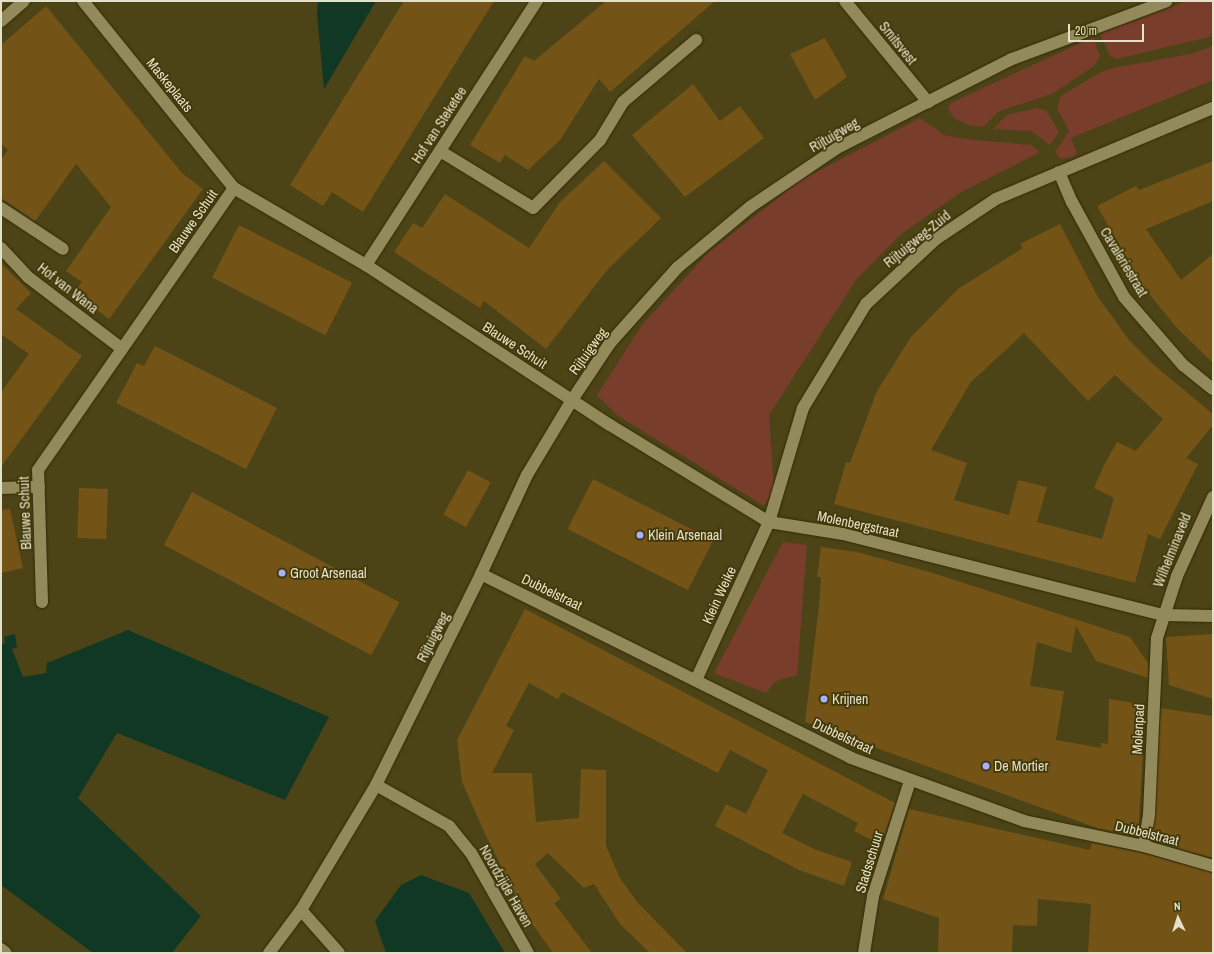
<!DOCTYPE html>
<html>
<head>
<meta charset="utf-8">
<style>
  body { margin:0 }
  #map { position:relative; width:1214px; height:954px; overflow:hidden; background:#4c4416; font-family:"Archivo Narrow",sans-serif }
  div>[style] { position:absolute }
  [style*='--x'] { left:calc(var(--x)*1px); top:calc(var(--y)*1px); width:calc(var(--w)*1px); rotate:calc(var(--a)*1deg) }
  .green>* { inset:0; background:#783d2b }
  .water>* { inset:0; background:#103824 }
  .building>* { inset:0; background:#745317; transform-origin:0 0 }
  .roads { filter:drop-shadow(0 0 1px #312a07) drop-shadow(0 0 1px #312a07) }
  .street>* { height:12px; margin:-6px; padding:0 6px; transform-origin:6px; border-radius:6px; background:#938a5c }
  .dots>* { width:11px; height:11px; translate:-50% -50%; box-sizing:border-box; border:2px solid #423909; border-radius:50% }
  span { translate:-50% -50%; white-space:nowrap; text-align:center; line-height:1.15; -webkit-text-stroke:3.5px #423909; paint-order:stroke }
  .street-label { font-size:14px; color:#e5e1c9 }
  .poi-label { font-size:14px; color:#e5e1c9 }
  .left { translate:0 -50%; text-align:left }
  .frame { position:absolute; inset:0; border:2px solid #e5e1c9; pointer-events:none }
  .north { position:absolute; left:1158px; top:898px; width:40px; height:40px; -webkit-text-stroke:3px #423909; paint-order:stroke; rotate:356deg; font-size:11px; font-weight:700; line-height:16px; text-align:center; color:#e5e1c9 }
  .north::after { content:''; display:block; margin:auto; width:14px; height:18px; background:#e5e1c9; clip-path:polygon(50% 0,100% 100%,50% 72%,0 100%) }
  .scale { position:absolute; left:1068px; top:24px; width:76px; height:18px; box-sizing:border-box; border:2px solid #e5e1c9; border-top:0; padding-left:5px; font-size:12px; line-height:14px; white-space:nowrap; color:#e5e1c9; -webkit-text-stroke:3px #423909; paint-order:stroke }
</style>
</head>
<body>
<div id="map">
  <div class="green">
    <div style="clip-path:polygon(1187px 1px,1213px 1px,1213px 36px,1116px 59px,1110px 56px,1100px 34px)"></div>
    <div style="clip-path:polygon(1093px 37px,1100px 56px,1094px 66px,1052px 94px,999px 111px,983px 127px,968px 125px,954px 118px,948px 108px,951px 103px)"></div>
    <div style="clip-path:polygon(1213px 46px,1213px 80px,1071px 138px,1077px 154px,1071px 157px,1061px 159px,1055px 152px,1069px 131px,1057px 108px,1061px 96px,1099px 73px,1113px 68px,1191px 54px)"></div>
    <div style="clip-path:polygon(1036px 108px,1046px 110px,1059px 132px,1050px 145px,1031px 131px,993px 129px,1007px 115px)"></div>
    <div style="clip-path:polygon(920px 118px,944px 135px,965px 139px,1031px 145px,1040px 152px,958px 194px,900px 235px,856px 280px,769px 415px,774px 490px,764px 506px,617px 415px,597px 395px,642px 325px,709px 252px,801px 180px)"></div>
    <div style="clip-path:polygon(783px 542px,807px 545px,797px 675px,776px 681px,766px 693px,714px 673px)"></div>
  </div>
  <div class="water">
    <div style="clip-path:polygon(318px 1px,376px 1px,324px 89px,317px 14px)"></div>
    <div style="clip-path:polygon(128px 630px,329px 717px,285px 800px,117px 733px,78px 798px,201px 916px,172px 953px,93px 953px,1px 885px,1px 644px,5px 643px,4px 637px,15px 634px,17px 647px,12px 649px,23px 677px,46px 673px,47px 663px)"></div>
    <div style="clip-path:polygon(421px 875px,469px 893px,505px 953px,386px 953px,375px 921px,401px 885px)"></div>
  </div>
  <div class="building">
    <div style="clip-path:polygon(404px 1px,494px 1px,363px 212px,332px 192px,323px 206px,290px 185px)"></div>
    <div style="clip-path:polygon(606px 1px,715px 1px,610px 92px,599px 79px,560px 140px,528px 170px,505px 155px,500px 163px,470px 145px,525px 56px,534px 61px)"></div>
    <div style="clip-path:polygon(46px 6px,182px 173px,203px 189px,109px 319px,74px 293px,82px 282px,66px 271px,111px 207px,76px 164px,35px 221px,1px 198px,1px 159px,8px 150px,1px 143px,1px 45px)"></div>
    <div style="clip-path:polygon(825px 38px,847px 77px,815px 100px,790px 54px)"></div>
    <div style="clip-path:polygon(693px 84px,720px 121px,740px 106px,764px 138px,685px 197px,632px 135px)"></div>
    <div style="clip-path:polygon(604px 161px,661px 218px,608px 269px,546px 349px,484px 301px,480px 308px,394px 252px,413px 223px,422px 228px,445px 194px,529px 248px,560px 202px)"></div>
    <div style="clip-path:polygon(1213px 161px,1213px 201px,1146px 229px,1181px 280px,1213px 254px,1213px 363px,1175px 326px,1143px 286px,1097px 206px,1136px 186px,1139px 190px)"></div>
    <div style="clip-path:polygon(evenodd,1060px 224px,1098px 297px,1129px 340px,1155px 366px,1213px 414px,1213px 425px,1186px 458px,1198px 464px,1160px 539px,1148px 534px,1135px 583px,834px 504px,846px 462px,850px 463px,877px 391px,911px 337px,958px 289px,1023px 248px,1020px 244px,1060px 224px,1024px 333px,1088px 401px,1115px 375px,1163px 419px,1136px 451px,1117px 442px,1104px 465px,1094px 488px,1114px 498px,1102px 539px,1037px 522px,1047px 487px,1018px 480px,1009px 515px,954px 500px,967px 463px,931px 450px,970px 383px,1024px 333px)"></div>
    <div style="left:239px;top:225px;width:127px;height:59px;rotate:27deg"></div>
    <div style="clip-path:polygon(1px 263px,31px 293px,16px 309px,82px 356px,1px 467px,1px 392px,29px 354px,1px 334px)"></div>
    <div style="clip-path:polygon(155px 346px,277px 408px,246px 469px,116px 403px,137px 363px,144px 366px)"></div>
    <div style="left:468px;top:470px;width:26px;height:51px;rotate:29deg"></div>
    <div style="left:593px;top:479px;width:135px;height:56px;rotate:27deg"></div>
    <div style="left:79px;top:488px;width:29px;height:50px;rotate:2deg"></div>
    <div style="left:192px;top:492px;width:235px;height:60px;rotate:28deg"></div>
    <div style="clip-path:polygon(10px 509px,23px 568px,1px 573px,1px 510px)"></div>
    <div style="clip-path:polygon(821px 547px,857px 552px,933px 573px,1130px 637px,1148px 663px,1148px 678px,1096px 661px,1076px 626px,1071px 653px,1037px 642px,1030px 686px,1064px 691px,1056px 740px,1101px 748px,1101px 743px,1108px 744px,1109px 699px,1146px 705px,1138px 837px,1097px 828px,805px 722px,819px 606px,821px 577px,817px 577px)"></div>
    <div style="clip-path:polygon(525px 609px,895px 803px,881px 845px,854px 831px,858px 823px,803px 794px,782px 833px,814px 849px,852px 862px,844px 886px,799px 870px,715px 826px,726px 804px,746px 814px,768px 770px,730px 750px,718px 773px,562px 692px,558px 699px,529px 683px,506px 726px,514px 730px,492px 773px,532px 773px,536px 822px,579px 818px,581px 769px,606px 770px,606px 846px,620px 878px,637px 902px,687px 953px,650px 953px,620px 924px,594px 884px,584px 888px,548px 853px,535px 864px,561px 899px,554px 903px,592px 953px,553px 953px,526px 915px,487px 838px,462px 782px,457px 740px)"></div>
    <div style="clip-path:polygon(1213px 634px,1213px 699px,1169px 685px,1166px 637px)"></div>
    <div style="clip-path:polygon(1161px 708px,1213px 716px,1213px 858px,1152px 841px)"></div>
    <div style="clip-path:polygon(909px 809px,1090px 850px,1092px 843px,1142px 853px,1213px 873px,1213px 953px,1088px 953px,1091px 904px,1038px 899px,1037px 926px,1013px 925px,1012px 953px,938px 953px,939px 918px,883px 899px)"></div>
  </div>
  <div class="roads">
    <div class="street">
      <div style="--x:83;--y:1;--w:240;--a:51.1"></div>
      <div style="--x:845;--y:1;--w:131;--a:50.6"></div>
      <div style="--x:1;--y:21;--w:30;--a:-41"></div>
      <div style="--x:440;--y:151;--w:109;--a:31.5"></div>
      <div style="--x:533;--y:208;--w:95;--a:-45.4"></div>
      <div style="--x:600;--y:140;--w:44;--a:-58.8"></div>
      <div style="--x:623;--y:102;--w:96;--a:-40.3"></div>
      <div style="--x:1059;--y:172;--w:33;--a:67"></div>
      <div style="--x:1072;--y:202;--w:108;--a:61.3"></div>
      <div style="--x:1124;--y:297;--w:90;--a:49.1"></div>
      <div style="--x:1183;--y:365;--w:38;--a:39"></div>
      <div style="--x:1;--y:208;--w:74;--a:33.5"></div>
      <div style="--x:1;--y:248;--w:40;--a:47"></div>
      <div style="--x:28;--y:277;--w:117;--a:37.4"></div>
      <div style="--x:366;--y:265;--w:315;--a:-57.1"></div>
      <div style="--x:1;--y:488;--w:38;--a:-2"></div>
      <div style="--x:481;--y:574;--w:413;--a:26.4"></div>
      <div style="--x:851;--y:758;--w:184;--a:20"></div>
      <div style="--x:1024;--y:821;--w:123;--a:11.8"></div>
      <div style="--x:1144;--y:846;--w:72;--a:16.2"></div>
      <div style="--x:42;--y:602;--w:132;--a:-91.7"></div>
      <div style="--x:38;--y:470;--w:343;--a:-55.2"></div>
      <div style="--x:234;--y:188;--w:153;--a:30.3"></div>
      <div style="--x:366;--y:265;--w:292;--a:33.3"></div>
      <div style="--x:610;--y:425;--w:186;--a:31.4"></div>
      <div style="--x:769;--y:522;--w:75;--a:9.2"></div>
      <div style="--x:843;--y:534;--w:331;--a:14.2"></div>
      <div style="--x:1164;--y:615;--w:49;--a:1.2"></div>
      <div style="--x:696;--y:680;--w:174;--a:-65.2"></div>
      <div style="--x:769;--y:522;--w:119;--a:-73.4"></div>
      <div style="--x:803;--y:408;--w:122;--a:-58.8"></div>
      <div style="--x:866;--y:304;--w:96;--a:-42.9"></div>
      <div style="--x:936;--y:239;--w:72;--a:-33.7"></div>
      <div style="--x:996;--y:199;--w:235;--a:-22.8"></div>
      <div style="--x:376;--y:785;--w:84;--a:29.3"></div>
      <div style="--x:449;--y:826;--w:35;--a:51"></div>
      <div style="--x:471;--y:853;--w:115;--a:60.3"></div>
      <div style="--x:1144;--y:846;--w:32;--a:-81"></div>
      <div style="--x:1149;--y:814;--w:176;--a:-87.4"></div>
      <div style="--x:1157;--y:638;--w:65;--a:-72.1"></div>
      <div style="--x:1177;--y:576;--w:87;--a:-65.5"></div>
      <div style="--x:301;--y:910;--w:57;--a:48.5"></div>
      <div style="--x:1;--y:949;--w:6;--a:39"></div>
      <div style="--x:269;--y:953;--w:54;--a:-53.3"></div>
      <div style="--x:301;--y:910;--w:146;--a:-59"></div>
      <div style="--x:376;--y:785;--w:236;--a:-63.5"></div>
      <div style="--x:481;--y:574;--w:109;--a:-65.1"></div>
      <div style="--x:527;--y:475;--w:87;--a:-59"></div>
      <div style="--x:572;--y:400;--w:69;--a:-56.3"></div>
      <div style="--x:610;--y:343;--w:101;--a:-48.2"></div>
      <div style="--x:677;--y:268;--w:95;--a:-39.9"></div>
      <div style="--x:750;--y:207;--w:105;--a:-34.1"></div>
      <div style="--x:837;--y:148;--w:196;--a:-27"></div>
      <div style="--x:1012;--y:59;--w:165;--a:-20.5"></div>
      <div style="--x:864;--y:953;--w:58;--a:-81"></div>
      <div style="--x:873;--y:896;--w:121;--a:-72.2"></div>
    </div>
  </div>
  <div class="dots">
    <div style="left:640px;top:535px;background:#a7b1fc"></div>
    <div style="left:282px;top:573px;background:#a7b1fc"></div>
    <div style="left:824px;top:699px;background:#a7b1fc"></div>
    <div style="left:986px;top:766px;background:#a7b1fc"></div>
  </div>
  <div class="street-label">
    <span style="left:898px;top:43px;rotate:51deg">Smitsvest</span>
    <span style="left:170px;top:85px;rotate:51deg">Maskeplaats</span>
    <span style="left:439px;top:125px;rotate:-57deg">Hof van Steketee</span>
    <span style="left:834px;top:135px;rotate:-30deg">Rijtuigweg</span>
    <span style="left:193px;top:221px;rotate:-55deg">Blauwe Schuit</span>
    <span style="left:917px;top:239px;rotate:-39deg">Rijtuigweg-Zuid</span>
    <span style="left:1124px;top:262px;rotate:59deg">Cavaleriestraat</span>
    <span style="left:68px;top:288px;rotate:38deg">Hof van Wana</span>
    <span style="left:515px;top:345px;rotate:33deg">Blauwe Schuit</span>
    <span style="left:588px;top:351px;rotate:-54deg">Rijtuigweg</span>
    <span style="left:25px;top:513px;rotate:-92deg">Blauwe Schuit</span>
    <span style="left:858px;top:524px;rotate:12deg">Molenbergstraat</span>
    <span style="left:1172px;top:550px;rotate:-68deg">Wilhelminaveld</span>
    <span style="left:552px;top:592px;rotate:26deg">Dubbelstraat</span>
    <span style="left:719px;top:595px;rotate:-65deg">Klein Weike</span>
    <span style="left:433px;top:637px;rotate:-63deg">Rijtuigweg</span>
    <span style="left:1138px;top:729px;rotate:-87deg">Molenpad</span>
    <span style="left:843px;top:736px;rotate:25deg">Dubbelstraat</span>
    <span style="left:1147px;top:833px;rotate:14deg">Dubbelstraat</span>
    <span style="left:869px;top:862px;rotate:-73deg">Stadsschuur</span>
    <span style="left:506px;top:886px;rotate:60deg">Noordzijde Haven</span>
  </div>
  <div class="poi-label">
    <span class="left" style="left:648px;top:535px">Klein Arsenaal</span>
    <span class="left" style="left:290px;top:573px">Groot Arsenaal</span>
    <span class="left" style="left:832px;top:699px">Krijnen</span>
    <span class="left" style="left:994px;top:766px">De Mortier</span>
  </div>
  <div class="frame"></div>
  <div class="north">N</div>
  <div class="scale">20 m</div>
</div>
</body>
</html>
